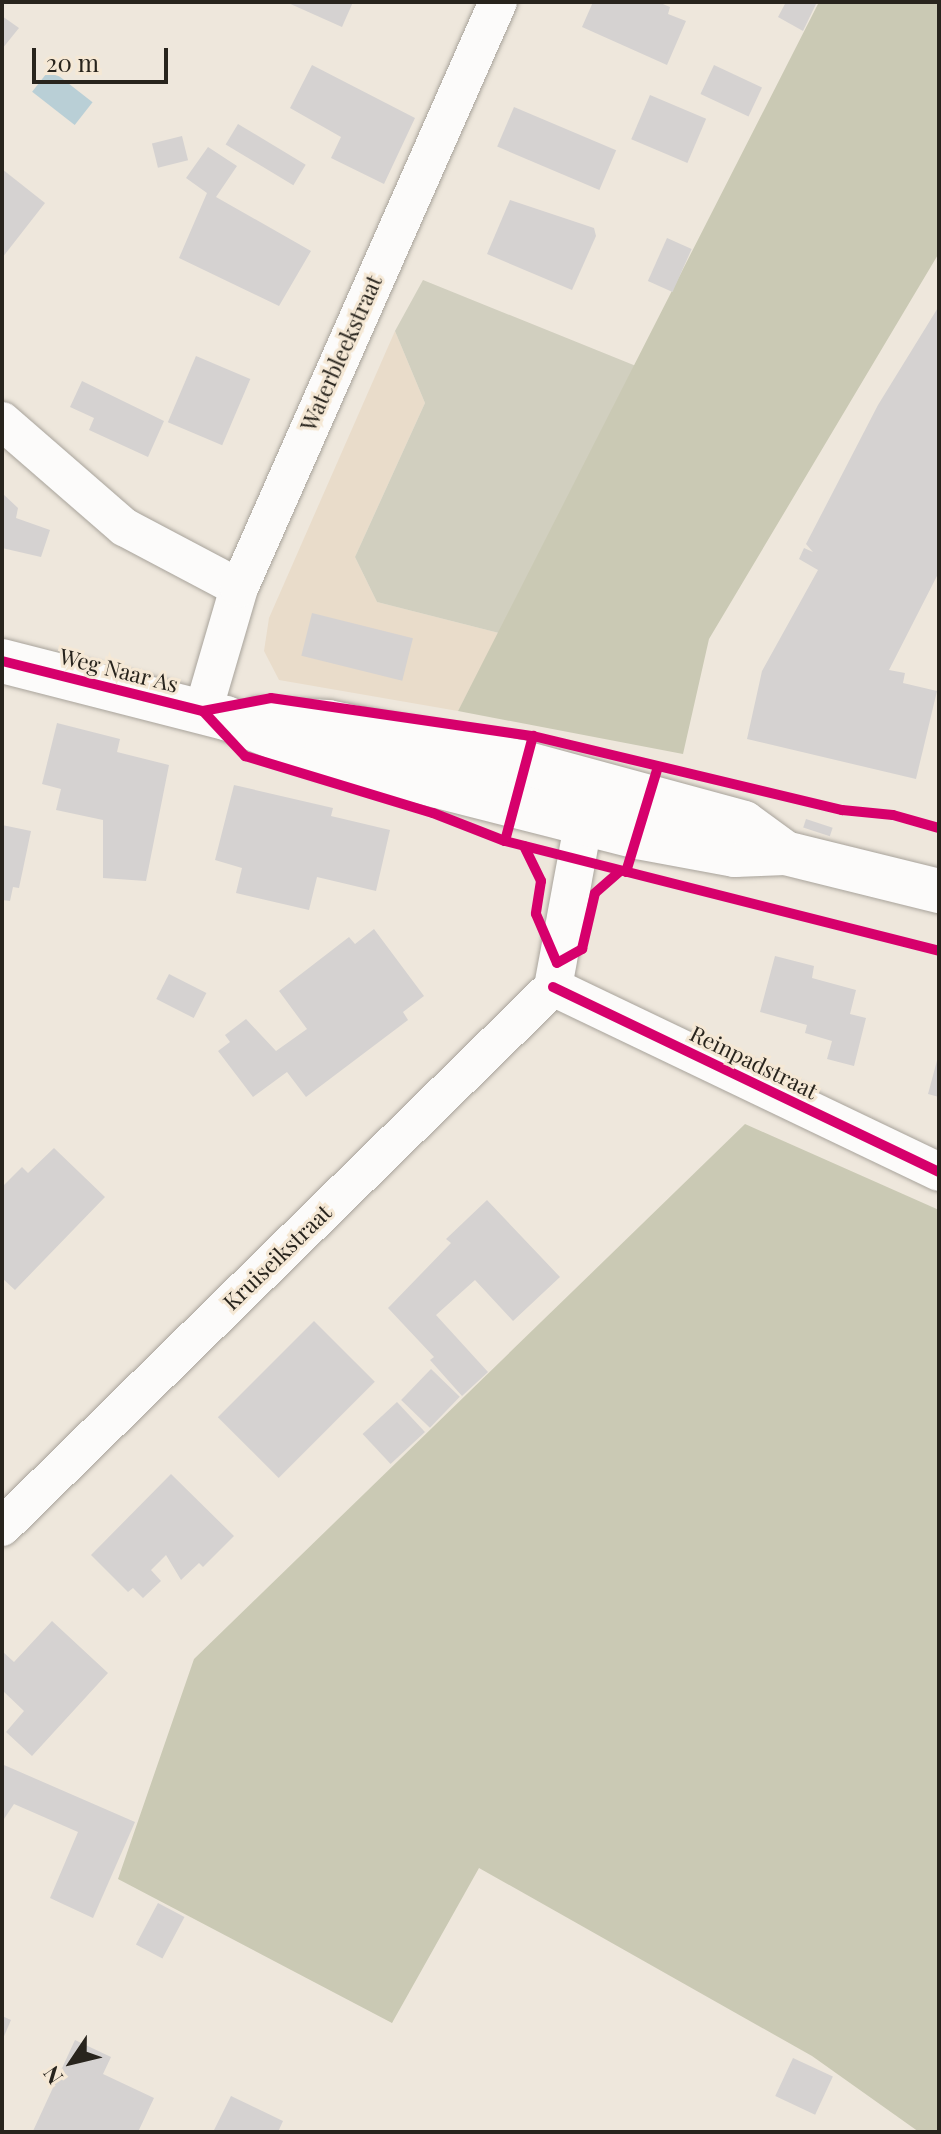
<!DOCTYPE html>
<html>
<head>
<meta charset="utf-8">
<style>
  body { margin:0 }
  #map { position:relative; width:941px; height:2134px; overflow:hidden; background:#eee7dc; font-family:"Playfair Display",serif }
  div>[style] { position:absolute }
  [style*='--x'] { left:calc(var(--x)*1px); top:calc(var(--y)*1px); width:calc(var(--w)*1px); rotate:calc(var(--a)*1deg) }
  .built>* { inset:0; background:#e9dcca }
  .green>* { inset:0; background:#d1cfbf }
  .forest>* { inset:0; background:#cac9b4 }
  .water>* { inset:0; background:#b9cfd6; transform-origin:0 0 }
  .building>* { inset:0; background:#d5d2d1; transform-origin:0 0 }
  .roads { filter:drop-shadow(0 0 2px #a8a39b) drop-shadow(0 0 2px #a8a39b) }
  .minor>* { height:38px; margin:-19px; padding:0 19px; transform-origin:19px; border-radius:19px; background:#fcfbfa }
  .secondary>* { height:44px; margin:-22px; padding:0 22px; transform-origin:22px; border-radius:22px; background:#fcfbfa }
  .cycleway>* { height:10px; margin:-5px; padding:0 5px; transform-origin:5px; border-radius:5px; background:#d6006c }
  span { translate:-50% -50%; white-space:nowrap; text-align:center; line-height:1.15; -webkit-text-stroke:6px #f5e8d5; paint-order:stroke }
  .street-label { font-size:22px; color:#28241d }
  .frame { position:absolute; inset:0; border:4px solid #28241d; pointer-events:none }
  .north { position:absolute; left:32px; top:2022px; width:80px; height:80px; -webkit-text-stroke:6px #f5e8d5; paint-order:stroke; rotate:235deg; font-size:22px; font-weight:700; line-height:32px; text-align:center; color:#28241d }
  .north::after { content:''; display:block; margin:auto; width:28px; height:36px; background:#28241d; clip-path:polygon(50% 0,100% 100%,50% 72%,0 100%) }
  .scale { position:absolute; left:32px; top:48px; width:136px; height:36px; box-sizing:border-box; border:4px solid #28241d; border-top:0; padding-left:10px; font-size:24px; line-height:28px; white-space:nowrap; color:#28241d; -webkit-text-stroke:6px #f5e8d5; paint-order:stroke }
</style>
</head>
<body>
<div id="map">
  <div class="built">
    <div style="clip-path:polygon(395px 331px,425px 403px,355px 557px,377px 602px,499px 633px,458px 711px,279px 680px,264px 651px,269px 618px)"></div>
  </div>
  <div class="green">
    <div style="clip-path:polygon(423px 280px,636px 366px,499px 633px,377px 602px,355px 557px,425px 403px,395px 331px)"></div>
  </div>
  <div class="forest">
    <div style="clip-path:polygon(819px 2px,939px 2px,939px 253px,709px 639px,683px 754px,458px 711px)"></div>
    <div style="clip-path:polygon(745px 1124px,939px 1210px,939px 2132px,919px 2132px,812px 2056px,479px 1868px,392px 2023px,118px 1879px,194px 1659px)"></div>
  </div>
  <div class="water">
    <div style="left:50px;top:69px;width:54px;height:29px;rotate:38deg"></div>
  </div>
  <div class="building">
    <div style="clip-path:polygon(286px 2px,353px 2px,342px 27px)"></div>
    <div style="clip-path:polygon(593px 2px,658px 2px,670px 7px,668px 14px,686px 21px,667px 65px,582px 27px)"></div>
    <div style="clip-path:polygon(786px 2px,817px 2px,803px 31px,778px 17px)"></div>
    <div style="clip-path:polygon(2px 16px,19px 28px,2px 49px)"></div>
    <div style="clip-path:polygon(312px 65px,415px 118px,384px 184px,331px 158px,341px 137px,290px 108px)"></div>
    <div style="left:714px;top:65px;width:53px;height:32px;rotate:25deg"></div>
    <div style="left:650px;top:95px;width:61px;height:48px;rotate:23deg"></div>
    <div style="left:514px;top:107px;width:111px;height:43px;rotate:23deg"></div>
    <div style="left:238px;top:124px;width:79px;height:24px;rotate:31deg"></div>
    <div style="left:182px;top:136px;width:25px;height:31px;rotate:76deg"></div>
    <div style="clip-path:polygon(208px 147px,237px 166px,216px 197px,311px 251px,279px 306px,179px 258px,207px 193px,186px 178px)"></div>
    <div style="clip-path:polygon(2px 169px,45px 203px,2px 258px)"></div>
    <div style="clip-path:polygon(510px 200px,594px 228px,596px 236px,572px 290px,487px 254px)"></div>
    <div style="left:667px;top:238px;width:27px;height:47px;rotate:24deg"></div>
    <div style="clip-path:polygon(939px 306px,939px 572px,889px 670px,905px 673px,903px 683px,937px 691px,916px 779px,747px 739px,762px 671px,818px 570px,799px 559px,804px 548px,813px 552px,806px 544px,878px 405px)"></div>
    <div style="left:196px;top:356px;width:59px;height:72px;rotate:23deg"></div>
    <div style="clip-path:polygon(82px 381px,164px 421px,148px 457px,89px 430px,94px 418px,70px 407px)"></div>
    <div style="clip-path:polygon(2px 493px,18px 508px,16px 518px,50px 530px,41px 557px,2px 548px)"></div>
    <div style="left:312px;top:613px;width:104px;height:44px;rotate:14deg"></div>
    <div style="clip-path:polygon(57px 723px,120px 739px,117px 752px,169px 765px,146px 881px,103px 878px,103px 820px,56px 810px,61px 789px,42px 784px)"></div>
    <div style="clip-path:polygon(234px 785px,333px 808px,331px 816px,390px 830px,376px 891px,317px 877px,309px 910px,236px 893px,242px 868px,215px 860px)"></div>
    <div style="left:806px;top:819px;width:28px;height:9px;rotate:18deg"></div>
    <div style="clip-path:polygon(2px 825px,31px 831px,19px 888px,13px 887px,10px 901px,2px 900px)"></div>
    <div style="clip-path:polygon(374px 929px,424px 996px,403px 1012px,408px 1020px,306px 1097px,287px 1072px,253px 1097px,218px 1051px,230px 1042px,225px 1035px,246px 1019px,276px 1051px,307px 1029px,279px 991px,349px 937px,355px 944px)"></div>
    <div style="clip-path:polygon(775px 956px,814px 966px,812px 978px,856px 990px,850px 1014px,866px 1018px,854px 1066px,827px 1059px,832px 1041px,805px 1033px,807px 1025px,760px 1012px)"></div>
    <div style="left:169px;top:974px;width:42px;height:28px;rotate:27deg"></div>
    <div style="clip-path:polygon(938px 1057px,939px 1057px,939px 1097px,928px 1094px)"></div>
    <div style="clip-path:polygon(54px 1148px,105px 1197px,15px 1290px,2px 1278px,2px 1187px,22px 1167px,28px 1173px)"></div>
    <div style="clip-path:polygon(487px 1200px,560px 1277px,513px 1321px,475px 1280px,436px 1315px,488px 1372px,462px 1396px,430px 1360px,434px 1357px,388px 1308px,451px 1243px,446px 1239px)"></div>
    <div style="left:314px;top:1321px;width:86px;height:136px;rotate:45deg"></div>
    <div style="left:431px;top:1369px;width:40px;height:43px;rotate:44deg"></div>
    <div style="left:397px;top:1402px;width:41px;height:47px;rotate:47deg"></div>
    <div style="clip-path:polygon(171px 1474px,234px 1536px,203px 1567px,199px 1563px,181px 1580px,166px 1555px,151px 1570px,161px 1581px,143px 1598px,133px 1588px,128px 1592px,91px 1555px)"></div>
    <div style="clip-path:polygon(52px 1621px,108px 1673px,32px 1756px,6px 1732px,24px 1711px,2px 1690px,2px 1651px,14px 1662px)"></div>
    <div style="clip-path:polygon(4px 1765px,135px 1822px,93px 1918px,50px 1898px,78px 1832px,14px 1804px,2px 1822px)"></div>
    <div style="left:158px;top:1903px;width:30px;height:47px;rotate:28deg"></div>
    <div style="clip-path:polygon(2px 2016px,11px 2020px,2px 2041px)"></div>
    <div style="clip-path:polygon(75px 2040px,111px 2057px,103px 2074px,154px 2098px,138px 2132px,33px 2131px)"></div>
    <div style="left:793px;top:2058px;width:44px;height:42px;rotate:25deg"></div>
    <div style="clip-path:polygon(231px 2096px,283px 2121px,278px 2132px,213px 2132px)"></div>
  </div>
  <div class="roads">
    <div class="minor">
      <div style="--x:2;--y:421;--w:162;--a:41"></div>
      <div style="--x:124;--y:527;--w:130;--a:27.9"></div>
      <div style="--x:203;--y:711;--w:128;--a:-73.7"></div>
      <div style="--x:239;--y:588;--w:641;--a:-66.16"></div>
      <div style="--x:553;--y:987;--w:428;--a:25.6"></div>
      <div style="--x:553;--y:987;--w:197;--a:-79.5"></div>
      <div style="--x:2;--y:1527;--w:771;--a:-44.42"></div>
    </div>
    <div class="secondary">
      <div style="--x:2;--y:661;--w:231;--a:14.3"></div>
      <div style="--x:226;--y:718;--w:105;--a:21.7"></div>
      <div style="--x:324;--y:757;--w:324;--a:14.3"></div>
      <div style="--x:638;--y:837;--w:99;--a:10.5"></div>
      <div style="--x:735;--y:855;--w:50;--a:-2.3"></div>
      <div style="--x:785;--y:853;--w:159;--a:13.9"></div>
      <div style="--x:258;--y:719;--w:70;--a:2.5"></div>
      <div style="--x:328;--y:722;--w:196;--a:11.8"></div>
      <div style="--x:520;--y:762;--w:232;--a:15.2"></div>
      <div style="--x:744;--y:823;--w:51;--a:36.2"></div>
    </div>
  </div>
  <div class="cycleway">
    <div style="--x:2;--y:661;--w:207;--a:14"></div>
    <div style="--x:203;--y:711;--w:69;--a:-10.8"></div>
    <div style="--x:271;--y:698;--w:265;--a:8.3"></div>
    <div style="--x:533;--y:736;--w:318;--a:13.5"></div>
    <div style="--x:842;--y:810;--w:51;--a:5.6"></div>
    <div style="--x:893;--y:815;--w:48;--a:15.8"></div>
    <div style="--x:203;--y:711;--w:62;--a:47"></div>
    <div style="--x:245;--y:756;--w:196;--a:16.9"></div>
    <div style="--x:433;--y:813;--w:77;--a:21.3"></div>
    <div style="--x:505;--y:841;--w:448;--a:14.2"></div>
    <div style="--x:505;--y:841;--w:109;--a:-75.1"></div>
    <div style="--x:524;--y:846;--w:39;--a:64"></div>
    <div style="--x:541;--y:881;--w:33;--a:99"></div>
    <div style="--x:536;--y:914;--w:53;--a:66.8"></div>
    <div style="--x:557;--y:963;--w:29;--a:-29"></div>
    <div style="--x:582;--y:949;--w:57;--a:-76.9"></div>
    <div style="--x:595;--y:893;--w:33;--a:-41"></div>
    <div style="--x:626;--y:872;--w:110;--a:-73.1"></div>
    <div style="--x:553;--y:987;--w:428;--a:25.6"></div>
  </div>
  <div class="street-label">
    <span style="left:341px;top:353px;rotate:-66deg">Waterbleekstraat</span>
    <span style="left:119px;top:670px;rotate:14deg">Weg Naar As</span>
    <span style="left:754px;top:1062px;rotate:26deg">Reinpadstraat</span>
    <span style="left:277px;top:1257px;rotate:-44deg">Kruiseikstraat</span>
  </div>
  <div class="frame"></div>
  <div class="north">N</div>
  <div class="scale">20 m</div>
</div>
</body>
</html>
